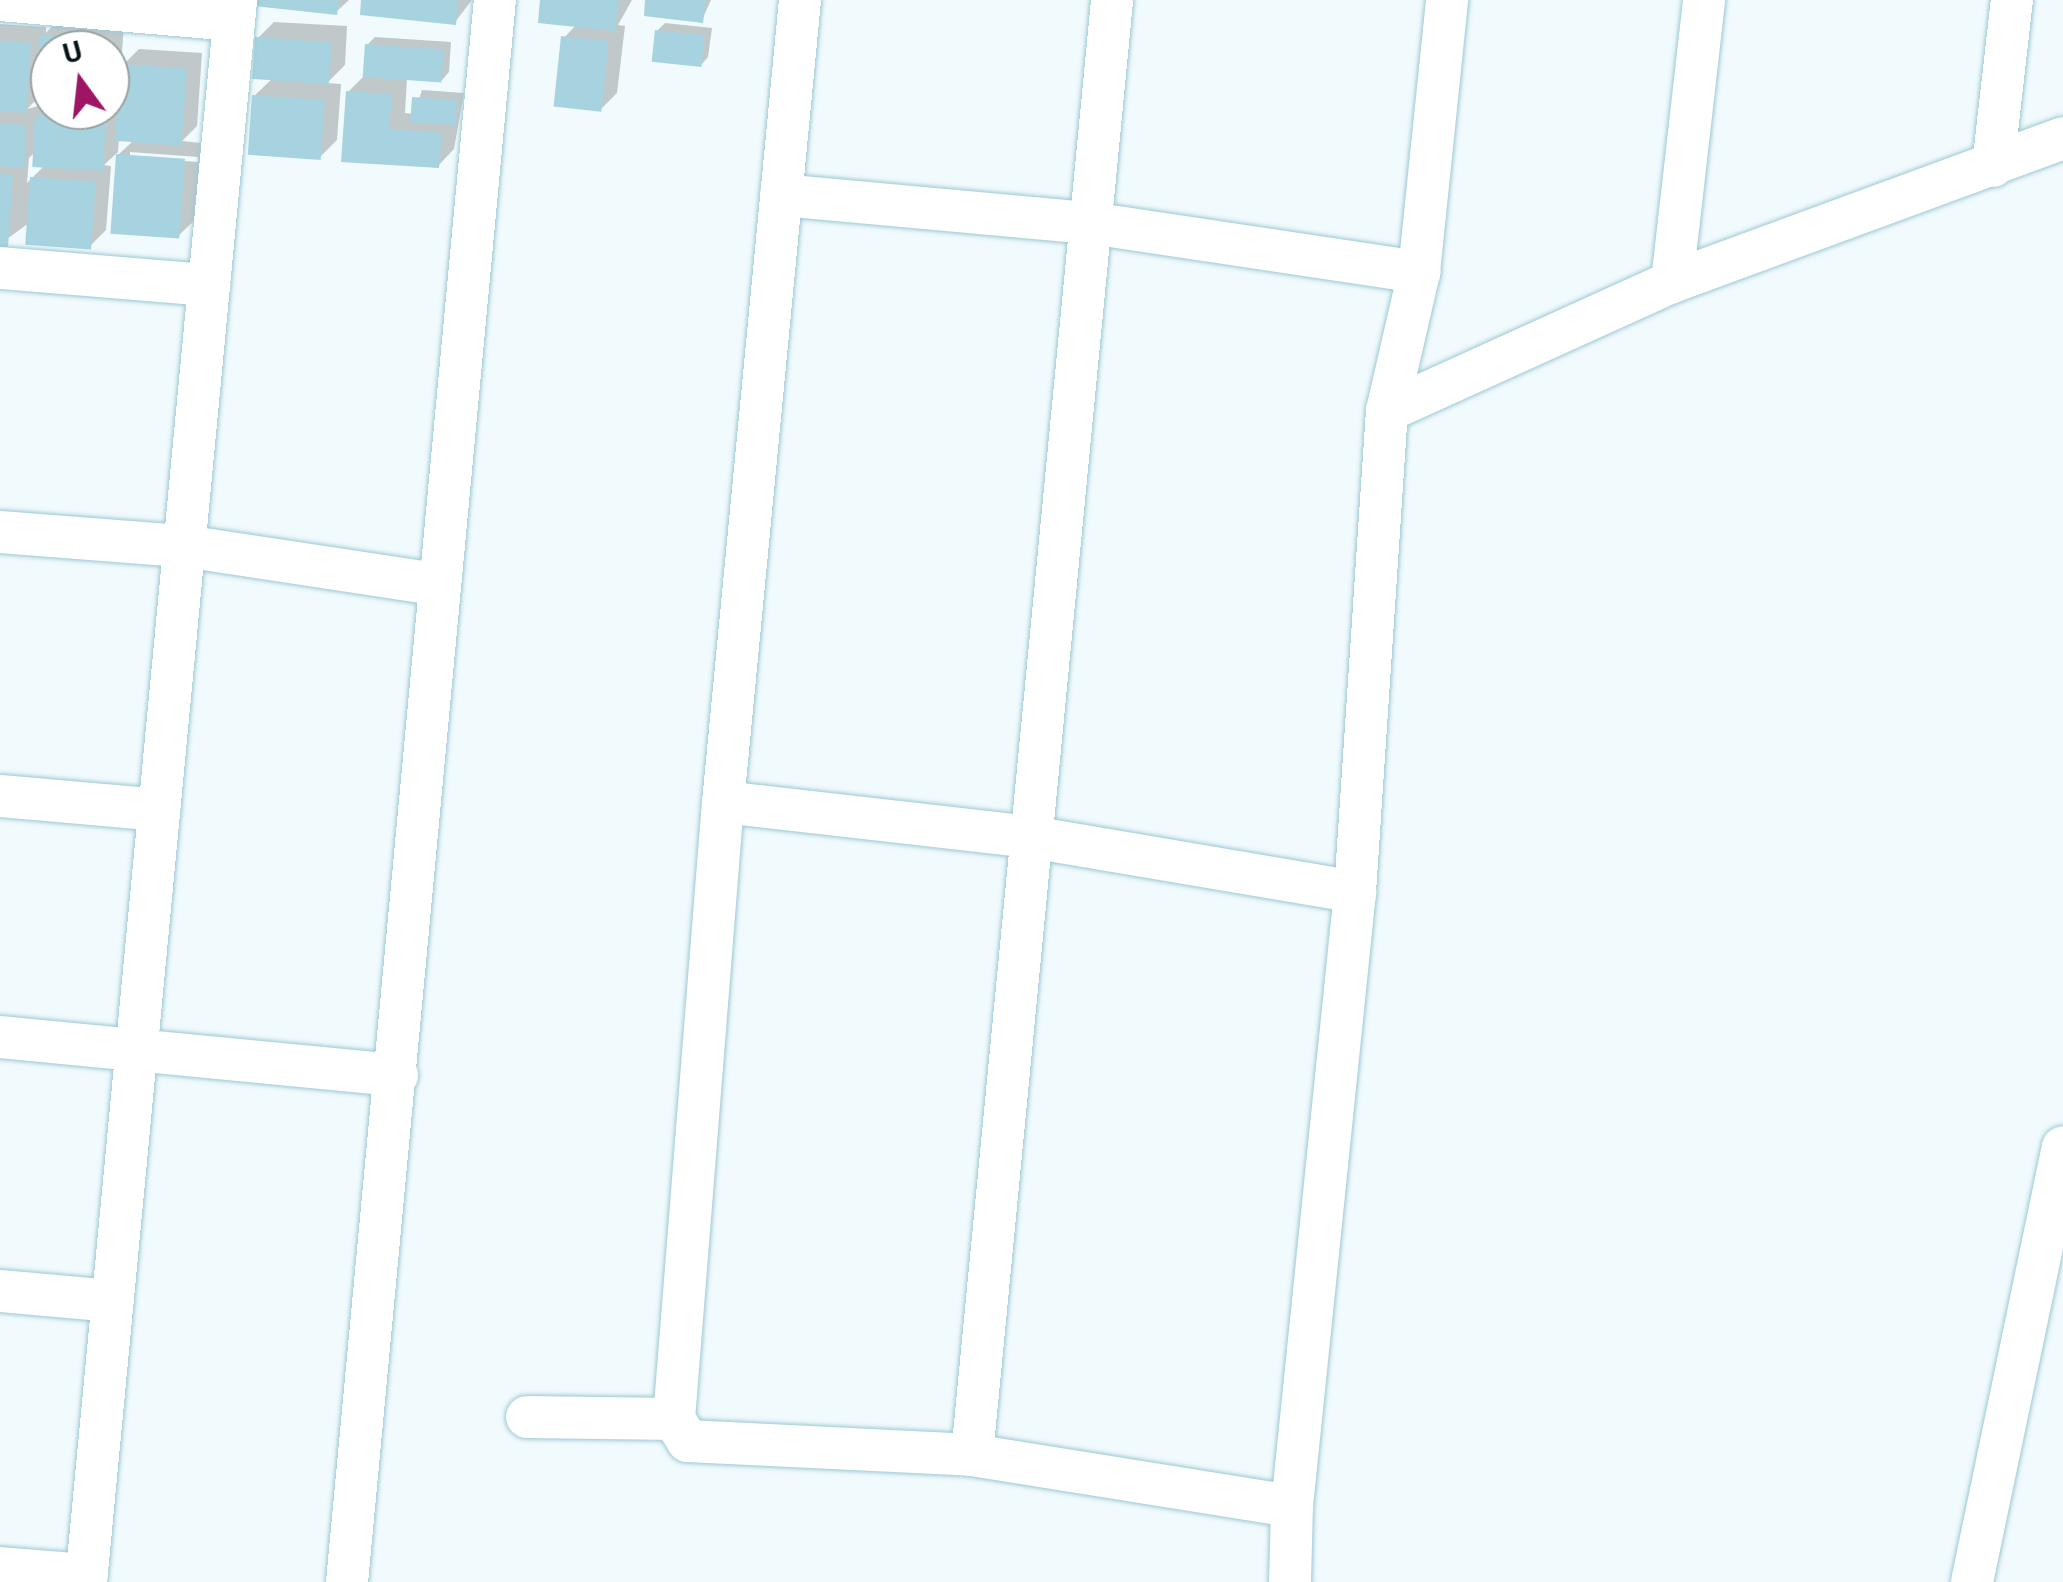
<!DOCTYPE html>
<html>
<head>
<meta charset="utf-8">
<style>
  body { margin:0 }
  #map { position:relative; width:2063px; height:1582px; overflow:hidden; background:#f1fafd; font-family:Roboto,sans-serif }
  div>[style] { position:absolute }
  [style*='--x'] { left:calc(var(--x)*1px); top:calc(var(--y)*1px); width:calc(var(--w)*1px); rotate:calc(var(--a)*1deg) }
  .shadow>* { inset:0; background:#0003 }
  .building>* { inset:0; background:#a6d3df; transform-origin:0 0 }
  .roads { filter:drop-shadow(0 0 2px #9cc8d4) drop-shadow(0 0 2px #9cc8d4) }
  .minor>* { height:42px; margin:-21px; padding:0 21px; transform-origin:21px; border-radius:21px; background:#fff }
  span { translate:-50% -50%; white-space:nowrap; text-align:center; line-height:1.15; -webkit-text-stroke:9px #fff; paint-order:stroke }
  .north { position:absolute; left:30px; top:30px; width:100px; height:100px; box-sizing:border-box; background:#fff; border:2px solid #9aa1a2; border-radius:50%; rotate:345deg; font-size:28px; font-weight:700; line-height:40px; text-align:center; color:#031317 }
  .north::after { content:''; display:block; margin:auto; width:35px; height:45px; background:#9d1564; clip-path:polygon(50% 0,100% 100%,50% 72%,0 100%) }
</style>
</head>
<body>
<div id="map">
  <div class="shadow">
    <div style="clip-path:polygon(256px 0,349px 0,336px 12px)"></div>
    <div style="clip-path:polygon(364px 0,472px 0,455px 22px)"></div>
    <div style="clip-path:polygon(543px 0,632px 0,618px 25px,625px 26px,617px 93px,600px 110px,564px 38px,577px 24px)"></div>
    <div style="clip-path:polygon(648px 0,711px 0,702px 20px)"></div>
    <div style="clip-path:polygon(evenodd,59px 19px,124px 24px,121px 67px,139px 49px,202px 53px,197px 126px,182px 141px,201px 143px,195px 220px,178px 236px,118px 155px,134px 140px,119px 139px,118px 152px,104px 165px,111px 166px,106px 230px,89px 247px,29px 223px,0 244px,0 24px,46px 27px,46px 33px,59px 19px,50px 50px,110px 50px,110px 97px,121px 86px,120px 103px,110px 103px,110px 110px,50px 110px,50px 103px,27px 109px,36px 100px,50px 101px,50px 50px,59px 19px,35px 152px,45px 165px,27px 183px,29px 158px,35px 152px,59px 19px,130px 152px,198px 157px,198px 162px,130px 157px,130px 152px)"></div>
    <div style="clip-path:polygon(274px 22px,347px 26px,345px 65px,327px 83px,341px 84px,337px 140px,320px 157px,254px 96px,273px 78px,258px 38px)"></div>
    <div style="clip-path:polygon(665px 23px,712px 28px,708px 57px,701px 65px,657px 31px)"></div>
    <div style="clip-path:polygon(375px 37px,451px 42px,449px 72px,442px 80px,407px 78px,405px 113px,414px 114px,422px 90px,464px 93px,454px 149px,438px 166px,344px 160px,348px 92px,365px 75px,367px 45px)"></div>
  </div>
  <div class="building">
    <div style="clip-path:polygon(254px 0,339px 0,337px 15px,253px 6px)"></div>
    <div style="clip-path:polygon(361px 0,458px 0,456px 25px,360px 15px)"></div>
    <div style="clip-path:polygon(540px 0,619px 0,615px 31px,538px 23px)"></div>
    <div style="clip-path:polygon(645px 0,706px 0,703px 23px,644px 16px)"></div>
    <div style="left:655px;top:30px;width:50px;height:32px;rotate:6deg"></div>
    <div style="clip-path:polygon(40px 35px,109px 40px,108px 50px,50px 50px,50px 103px,36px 102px)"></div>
    <div style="left:561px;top:36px;width:48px;height:71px;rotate:6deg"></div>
    <div style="left:255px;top:37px;width:77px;height:42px;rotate:4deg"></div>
    <div style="clip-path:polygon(0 41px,31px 43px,26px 113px,0 111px)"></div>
    <div style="left:365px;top:44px;width:79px;height:33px;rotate:4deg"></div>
    <div style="left:120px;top:64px;width:67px;height:77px;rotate:4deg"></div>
    <div style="clip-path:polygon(346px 91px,392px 94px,389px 129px,442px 133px,439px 168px,341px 162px)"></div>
    <div style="left:252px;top:95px;width:73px;height:60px;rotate:4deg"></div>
    <div style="left:412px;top:97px;width:45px;height:25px;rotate:4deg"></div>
    <div style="left:35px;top:115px;width:71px;height:52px;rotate:3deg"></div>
    <div style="left:0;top:124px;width:26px;height:42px;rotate:2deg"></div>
    <div style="left:116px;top:154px;width:69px;height:80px;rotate:4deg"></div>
    <div style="clip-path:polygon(0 174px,13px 175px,8px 247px,0 247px)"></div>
    <div style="left:30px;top:177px;width:66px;height:68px;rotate:4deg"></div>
  </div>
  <div class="roads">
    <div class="minor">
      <div style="--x:0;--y:0;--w:235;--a:4.9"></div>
      <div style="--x:800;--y:0;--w:806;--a:95.48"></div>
      <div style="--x:723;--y:802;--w:619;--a:94.54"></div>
      <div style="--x:674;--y:1419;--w:26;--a:58"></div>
      <div style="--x:688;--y:1441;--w:284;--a:2.8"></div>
      <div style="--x:972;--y:1455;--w:324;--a:9.1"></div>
      <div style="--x:1993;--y:166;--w:167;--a:-83.5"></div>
      <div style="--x:781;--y:195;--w:311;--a:5.2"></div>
      <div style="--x:1091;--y:223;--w:332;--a:8.5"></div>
      <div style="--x:0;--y:268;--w:210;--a:4.7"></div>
      <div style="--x:1672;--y:282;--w:284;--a:-83.5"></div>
      <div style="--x:1387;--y:411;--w:313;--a:-24.4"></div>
      <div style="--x:1672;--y:282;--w:417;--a:-20.2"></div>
      <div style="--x:0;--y:532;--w:185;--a:4.4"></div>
      <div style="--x:184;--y:546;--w:255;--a:8.6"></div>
      <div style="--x:0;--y:796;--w:160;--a:5"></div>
      <div style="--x:723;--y:802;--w:310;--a:6.5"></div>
      <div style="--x:1031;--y:837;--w:329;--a:9.6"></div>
      <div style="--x:0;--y:1037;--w:399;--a:5.5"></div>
      <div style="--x:0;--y:1291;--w:113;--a:5.1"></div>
      <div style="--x:527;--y:1417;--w:147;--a:0.8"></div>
      <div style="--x:972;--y:1455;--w:1462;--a:-84.5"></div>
      <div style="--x:0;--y:1568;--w:87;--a:4.6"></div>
      <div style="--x:86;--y:1582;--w:1589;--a:-84.58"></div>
      <div style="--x:347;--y:1582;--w:1589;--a:-84.66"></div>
      <div style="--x:1290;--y:1582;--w:76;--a:-88.5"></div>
      <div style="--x:1292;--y:1506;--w:617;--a:-84.14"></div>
      <div style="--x:1355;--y:892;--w:482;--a:-86.2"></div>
      <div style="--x:1387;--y:411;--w:143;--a:-77"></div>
      <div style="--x:1419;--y:272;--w:273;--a:-84.1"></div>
      <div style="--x:1972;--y:1582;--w:444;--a:-78.2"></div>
    </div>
  </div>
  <div class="north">U</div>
</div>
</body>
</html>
